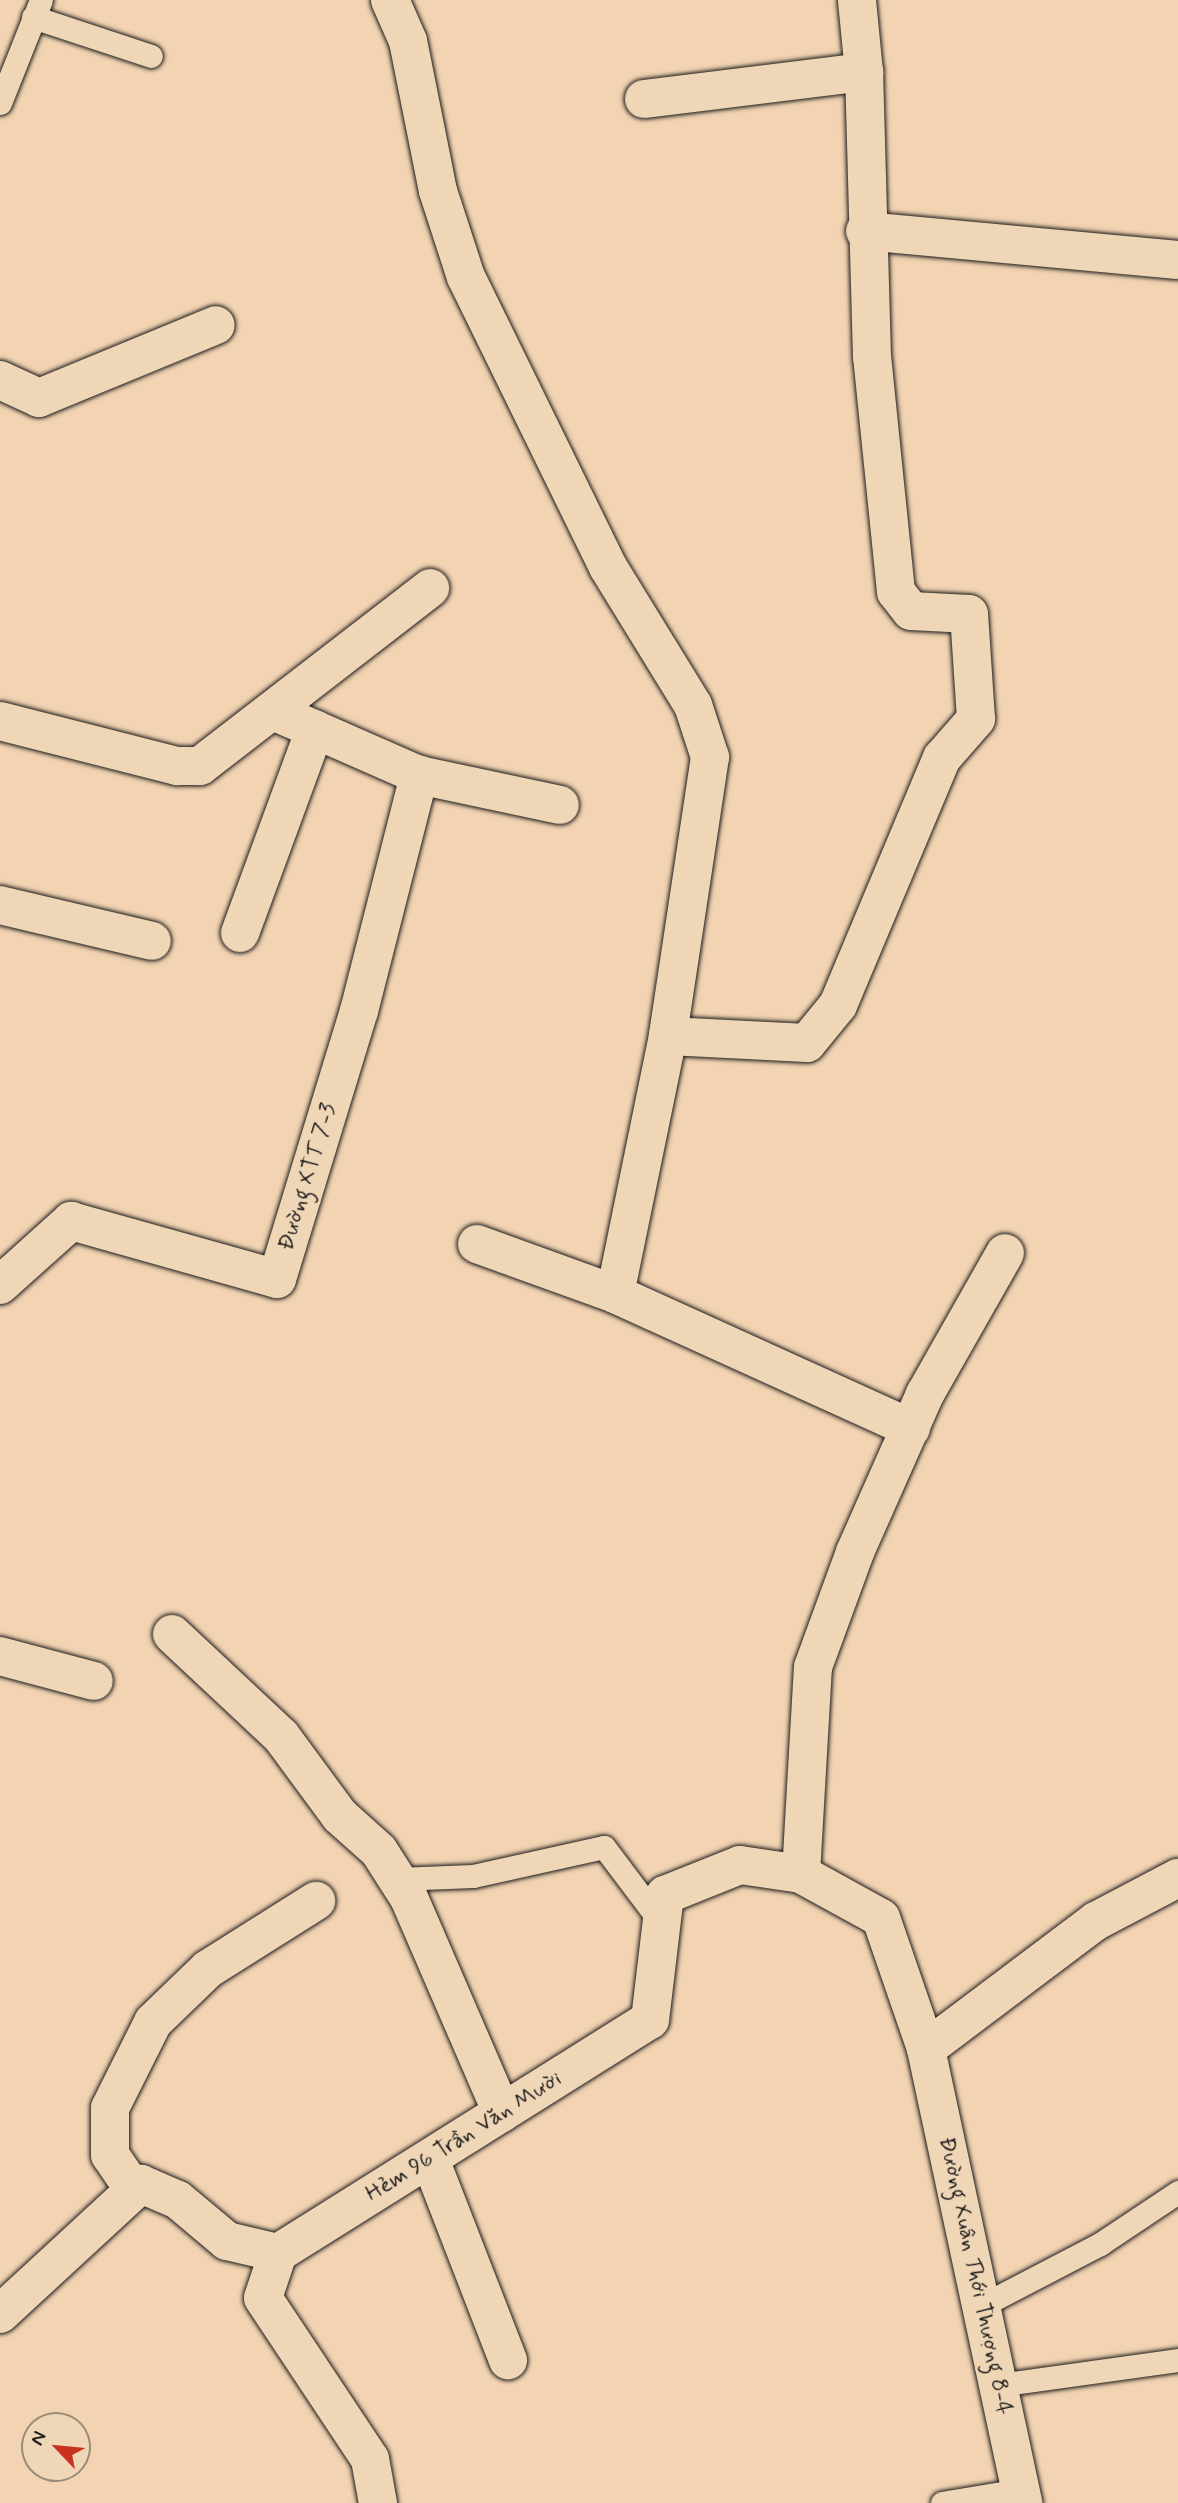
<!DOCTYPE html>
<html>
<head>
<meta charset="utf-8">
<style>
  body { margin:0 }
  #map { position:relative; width:1178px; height:2503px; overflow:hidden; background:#f2d3b2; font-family:Mynerve,sans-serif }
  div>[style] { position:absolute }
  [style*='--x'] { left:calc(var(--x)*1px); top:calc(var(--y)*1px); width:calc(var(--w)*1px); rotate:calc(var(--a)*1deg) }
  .roads { filter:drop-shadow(0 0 2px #1c1c1c) drop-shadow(0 0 2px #1c1c1c) }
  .service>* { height:23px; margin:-11.5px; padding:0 11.5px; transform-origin:11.5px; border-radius:11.5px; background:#efd6b6 }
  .minor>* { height:38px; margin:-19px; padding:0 19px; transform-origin:19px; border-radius:19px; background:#efd6b6 }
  span { translate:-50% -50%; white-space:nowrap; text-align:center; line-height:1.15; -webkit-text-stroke:5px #efd6b6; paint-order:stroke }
  .street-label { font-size:23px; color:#1c1c1c }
  .north { position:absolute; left:21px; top:2412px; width:70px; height:70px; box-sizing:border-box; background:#efd6b6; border:2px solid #9b8c78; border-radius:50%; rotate:296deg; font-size:19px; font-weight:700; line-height:28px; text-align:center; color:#1c1c1c }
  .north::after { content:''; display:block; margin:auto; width:24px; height:32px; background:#c8321e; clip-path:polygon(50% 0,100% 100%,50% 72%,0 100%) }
</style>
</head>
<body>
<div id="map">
  <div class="roads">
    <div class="service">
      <div style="--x:33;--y:17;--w:124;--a:18.3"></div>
      <div style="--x:0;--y:103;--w:111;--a:-68.3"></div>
      <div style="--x:397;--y:1879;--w:76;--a:-2.3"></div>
      <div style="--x:473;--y:1876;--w:134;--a:-12.5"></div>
      <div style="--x:604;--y:1847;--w:96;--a:53"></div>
      <div style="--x:981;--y:2306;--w:134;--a:-27.5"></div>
      <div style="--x:1100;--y:2244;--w:94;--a:-33.7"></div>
      <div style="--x:998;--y:2385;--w:182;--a:-7.9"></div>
      <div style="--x:942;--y:2503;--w:79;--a:-9.5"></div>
    </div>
    <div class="minor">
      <div style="--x:390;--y:0;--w:45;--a:66.3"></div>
      <div style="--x:408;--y:41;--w:153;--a:78.7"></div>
      <div style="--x:438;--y:191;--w:90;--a:72"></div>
      <div style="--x:466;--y:277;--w:323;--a:63.9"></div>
      <div style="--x:608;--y:567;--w:162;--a:58.4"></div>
      <div style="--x:693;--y:705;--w:55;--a:71.9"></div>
      <div style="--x:710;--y:757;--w:282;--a:98.6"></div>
      <div style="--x:668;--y:1036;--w:263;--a:101.6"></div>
      <div style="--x:615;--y:1294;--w:325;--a:24.4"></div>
      <div style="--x:644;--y:99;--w:222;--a:-7"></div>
      <div style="--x:865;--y:231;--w:314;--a:5.3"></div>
      <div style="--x:0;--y:380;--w:43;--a:24.8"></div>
      <div style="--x:39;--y:398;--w:191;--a:-22.4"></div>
      <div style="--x:273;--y:711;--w:159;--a:23.7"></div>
      <div style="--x:419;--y:775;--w:144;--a:12"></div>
      <div style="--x:0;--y:721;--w:183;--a:14.3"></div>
      <div style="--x:177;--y:766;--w:23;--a:0"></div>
      <div style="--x:200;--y:766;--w:291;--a:-37.7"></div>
      <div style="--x:0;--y:905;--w:156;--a:13.3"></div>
      <div style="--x:240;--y:933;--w:217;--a:-69.8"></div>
      <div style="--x:668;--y:1036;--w:139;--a:2.9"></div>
      <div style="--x:807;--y:1043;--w:49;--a:-50.8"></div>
      <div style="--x:838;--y:1005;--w:268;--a:-67.2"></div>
      <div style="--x:942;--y:758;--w:52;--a:-48.9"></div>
      <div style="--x:976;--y:719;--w:105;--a:-93.8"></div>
      <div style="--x:969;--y:614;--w:58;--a:-177"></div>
      <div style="--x:911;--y:611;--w:24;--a:-128"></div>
      <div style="--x:896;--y:592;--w:236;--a:-95.8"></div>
      <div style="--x:872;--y:357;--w:285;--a:-91.6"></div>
      <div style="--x:864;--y:72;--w:72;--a:-95.6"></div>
      <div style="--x:477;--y:1244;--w:147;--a:19.9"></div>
      <div style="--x:0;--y:1285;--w:96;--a:-42"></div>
      <div style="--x:71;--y:1221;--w:214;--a:15.7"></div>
      <div style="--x:277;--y:1279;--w:280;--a:-73"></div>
      <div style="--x:359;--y:1011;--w:244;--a:-75.7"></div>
      <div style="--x:172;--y:1634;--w:149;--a:43.1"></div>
      <div style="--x:281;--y:1736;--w:99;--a:53.6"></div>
      <div style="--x:340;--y:1816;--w:52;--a:41.9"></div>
      <div style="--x:379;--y:1851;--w:56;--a:57.4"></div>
      <div style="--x:409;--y:1898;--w:234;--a:66.6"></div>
      <div style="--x:0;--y:1656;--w:97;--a:14.9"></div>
      <div style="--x:801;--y:1874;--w:207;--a:-86.7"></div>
      <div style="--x:813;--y:1667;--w:122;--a:-69.9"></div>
      <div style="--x:855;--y:1552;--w:173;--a:-66.1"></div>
      <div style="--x:925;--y:1394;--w:162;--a:-60.4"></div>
      <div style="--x:926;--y:2049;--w:213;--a:-37"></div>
      <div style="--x:1096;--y:1921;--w:93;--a:-27.7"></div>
      <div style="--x:430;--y:2159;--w:216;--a:68.8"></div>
      <div style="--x:134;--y:2190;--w:42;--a:-124.4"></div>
      <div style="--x:110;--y:2155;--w:47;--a:-90"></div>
      <div style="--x:110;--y:2108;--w:96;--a:-63.4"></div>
      <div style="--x:153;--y:2022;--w:76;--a:-43.9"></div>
      <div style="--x:208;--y:1969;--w:128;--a:-32.2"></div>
      <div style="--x:278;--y:2253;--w:439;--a:-32.1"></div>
      <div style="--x:650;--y:2020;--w:126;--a:-83.2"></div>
      <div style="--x:665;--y:1895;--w:81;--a:-21.8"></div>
      <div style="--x:740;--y:1865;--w:62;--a:8.4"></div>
      <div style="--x:801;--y:1874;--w:91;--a:28.8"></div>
      <div style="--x:881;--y:1918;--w:139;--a:71"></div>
      <div style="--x:926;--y:2049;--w:464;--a:77.9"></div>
      <div style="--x:278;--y:2253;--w:47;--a:108.4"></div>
      <div style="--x:263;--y:2298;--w:193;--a:56.4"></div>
      <div style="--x:370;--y:2459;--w:45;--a:79.7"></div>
      <div style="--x:0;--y:2314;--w:192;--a:-42.7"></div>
      <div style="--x:141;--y:2184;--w:40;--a:23.4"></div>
      <div style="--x:178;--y:2200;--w:64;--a:39.9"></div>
      <div style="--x:227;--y:2241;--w:52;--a:13.2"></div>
    </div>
  </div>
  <div class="street-label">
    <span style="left:308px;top:1177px;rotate:-73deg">Đường XTT 7-3</span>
    <span style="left:464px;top:2137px;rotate:-32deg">Hẻm 96 Trần Văn Mười</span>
    <span style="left:975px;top:2276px;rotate:78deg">Đường Xuân Thới Thượng 8-4</span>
  </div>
  <div class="north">N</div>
</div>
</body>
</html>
